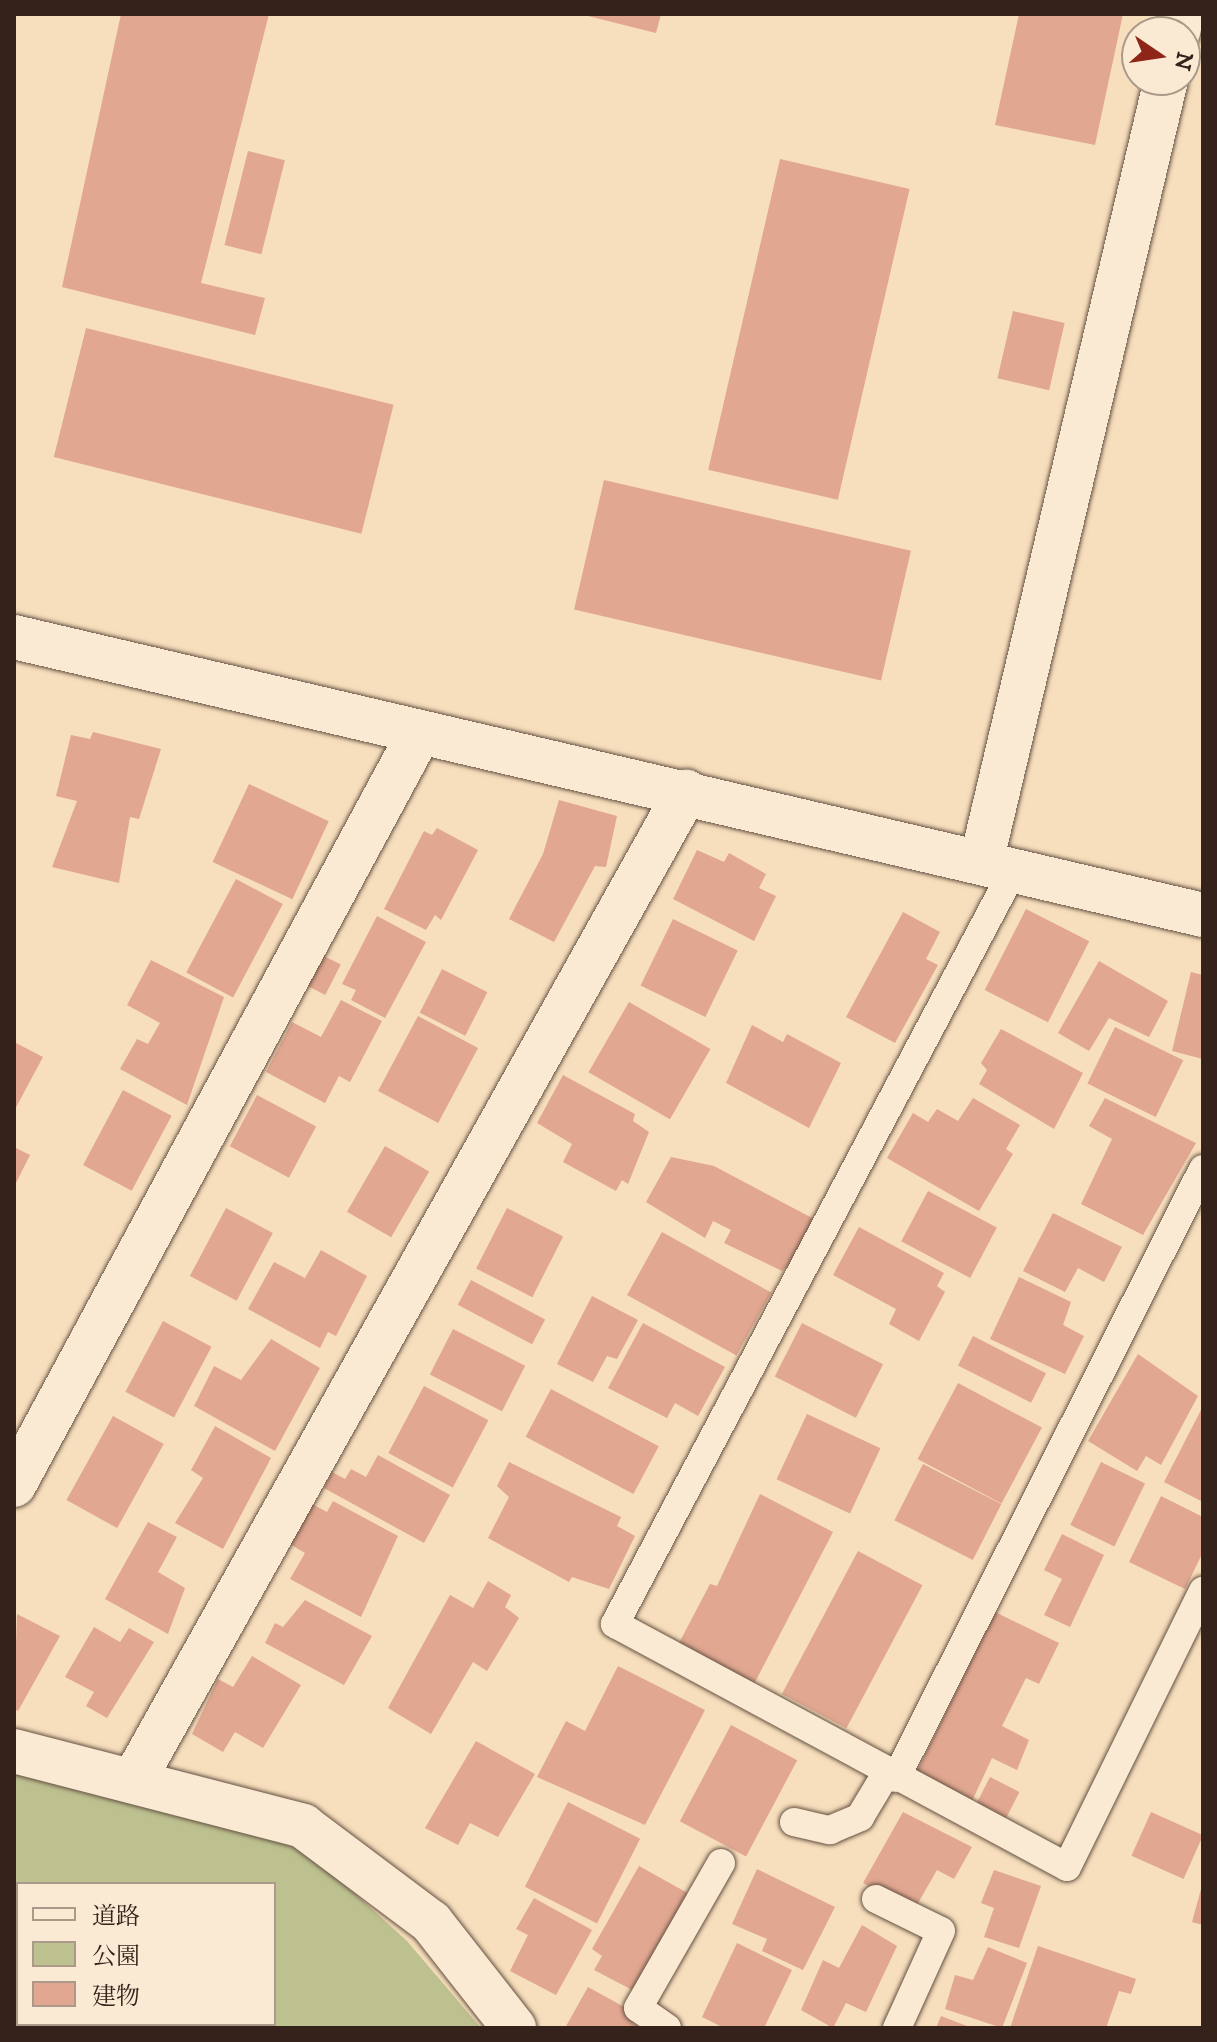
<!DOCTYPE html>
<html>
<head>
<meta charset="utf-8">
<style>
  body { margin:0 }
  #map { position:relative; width:1217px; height:2042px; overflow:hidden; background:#f7debc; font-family:"IM FELL DW Pica","Noto Serif JP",serif }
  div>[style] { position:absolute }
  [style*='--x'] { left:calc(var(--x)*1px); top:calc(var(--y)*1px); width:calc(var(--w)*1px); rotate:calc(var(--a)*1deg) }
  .green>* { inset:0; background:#bdc190 }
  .building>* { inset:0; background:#e1a790; transform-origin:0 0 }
  .roads { filter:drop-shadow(0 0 2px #655143) drop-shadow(0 0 2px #655143) }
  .service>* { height:28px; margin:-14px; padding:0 14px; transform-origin:14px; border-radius:14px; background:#faead3 }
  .minor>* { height:44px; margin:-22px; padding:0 22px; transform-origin:22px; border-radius:22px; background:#faead3 }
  span { translate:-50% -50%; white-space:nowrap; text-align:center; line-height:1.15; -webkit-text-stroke:6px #faead3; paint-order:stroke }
  .frame { position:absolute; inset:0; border:16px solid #34221b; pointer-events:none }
  .legend { position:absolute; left:16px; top:1882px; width:260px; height:144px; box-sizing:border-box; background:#faead3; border:2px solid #ab9a89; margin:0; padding:10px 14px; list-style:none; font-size:24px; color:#34221b }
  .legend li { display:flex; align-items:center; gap:16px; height:40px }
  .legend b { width:40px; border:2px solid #ab9a89 }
  .north { position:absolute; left:1121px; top:16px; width:80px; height:80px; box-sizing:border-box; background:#faead3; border:2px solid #ab9a89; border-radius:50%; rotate:103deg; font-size:22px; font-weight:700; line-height:32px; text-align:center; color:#34221b }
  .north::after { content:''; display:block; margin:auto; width:28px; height:36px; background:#8f2418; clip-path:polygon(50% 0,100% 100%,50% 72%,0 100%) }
</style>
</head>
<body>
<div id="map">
  <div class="green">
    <div style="clip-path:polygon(evenodd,14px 1770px,260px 1832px,317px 1859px,407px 1941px,481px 2028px,14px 2028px,14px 1770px,18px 1884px,274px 1884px,274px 2024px,18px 2024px,18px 1884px)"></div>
  </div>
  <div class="building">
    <div style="clip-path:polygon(121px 14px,269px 14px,201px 283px,265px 298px,255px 335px,62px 287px)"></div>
    <div style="clip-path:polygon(580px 14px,661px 14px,656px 33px)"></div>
    <div style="clip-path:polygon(1019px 14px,1123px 14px,1095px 145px,995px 125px)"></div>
    <div style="left:248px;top:151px;width:38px;height:97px;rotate:14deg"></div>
    <div style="left:780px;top:159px;width:133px;height:319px;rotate:13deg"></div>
    <div style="left:1013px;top:311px;width:53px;height:69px;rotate:13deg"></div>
    <div style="left:86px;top:328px;width:317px;height:133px;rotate:14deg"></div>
    <div style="left:604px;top:480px;width:315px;height:133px;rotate:13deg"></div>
    <div style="clip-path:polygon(93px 732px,161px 749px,139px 819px,130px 817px,119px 883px,52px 867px,77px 801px,56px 796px,71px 735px,90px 739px)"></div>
    <div style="left:249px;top:784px;width:88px;height:86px;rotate:25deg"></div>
    <div style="clip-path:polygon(559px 800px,617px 816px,606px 867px,595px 866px,554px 942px,509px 919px,543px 854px)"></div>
    <div style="clip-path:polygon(437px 828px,478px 850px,441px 920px,435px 915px,426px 930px,384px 909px,424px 831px,432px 835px)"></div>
    <div style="clip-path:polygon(697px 850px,724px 862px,729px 853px,766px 874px,759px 888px,776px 896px,754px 941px,673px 899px)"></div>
    <div style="left:236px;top:879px;width:53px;height:106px;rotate:28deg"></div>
    <div style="left:1026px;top:909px;width:71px;height:91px;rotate:27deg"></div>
    <div style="clip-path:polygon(903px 912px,940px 932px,926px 959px,938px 965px,895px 1043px,846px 1017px)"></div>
    <div style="clip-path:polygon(377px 916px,426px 942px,385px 1018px,351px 1000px,356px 990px,342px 984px)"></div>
    <div style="left:673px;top:919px;width:72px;height:74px;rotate:26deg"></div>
    <div style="left:314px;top:951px;width:30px;height:34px;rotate:27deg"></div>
    <div style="clip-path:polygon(151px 960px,224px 997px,187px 1105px,120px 1069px,137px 1039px,148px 1044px,160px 1023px,127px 1005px)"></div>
    <div style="clip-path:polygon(1099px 961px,1168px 1001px,1149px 1037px,1109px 1018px,1089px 1051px,1058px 1033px)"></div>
    <div style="left:442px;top:969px;width:51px;height:49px;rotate:27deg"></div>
    <div style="clip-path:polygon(1191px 972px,1203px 975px,1203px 1059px,1172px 1051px)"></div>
    <div style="clip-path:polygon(341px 1000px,382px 1021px,350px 1082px,339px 1076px,325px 1103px,266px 1072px,292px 1022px,321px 1037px)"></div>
    <div style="left:629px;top:1002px;width:94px;height:81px;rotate:30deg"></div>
    <div style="left:418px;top:1016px;width:68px;height:85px;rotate:28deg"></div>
    <div style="clip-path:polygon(752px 1025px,783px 1042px,787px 1034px,841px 1063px,809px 1128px,726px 1083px)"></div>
    <div style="left:1115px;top:1027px;width:76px;height:63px;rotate:26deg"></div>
    <div style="clip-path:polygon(1001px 1029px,1083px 1073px,1054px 1129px,979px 1084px,987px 1070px,981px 1063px)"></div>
    <div style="clip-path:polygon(14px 1042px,43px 1057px,14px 1111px)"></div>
    <div style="clip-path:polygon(563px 1075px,635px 1114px,633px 1121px,649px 1132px,628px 1184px,622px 1180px,616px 1191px,563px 1162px,572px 1144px,537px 1123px)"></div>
    <div style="left:123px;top:1090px;width:55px;height:85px;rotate:28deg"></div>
    <div style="left:257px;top:1095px;width:67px;height:58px;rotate:28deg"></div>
    <div style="clip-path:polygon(973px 1098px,1020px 1125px,1006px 1149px,1013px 1154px,979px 1211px,887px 1158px,913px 1113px,928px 1122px,937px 1109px,958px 1121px)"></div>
    <div style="clip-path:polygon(1105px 1098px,1196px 1143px,1143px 1235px,1081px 1204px,1112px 1139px,1089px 1126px)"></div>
    <div style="left:385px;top:1146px;width:51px;height:76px;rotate:30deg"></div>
    <div style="clip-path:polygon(14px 1147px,30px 1155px,14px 1187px)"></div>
    <div style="clip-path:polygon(671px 1157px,714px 1166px,814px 1219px,793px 1261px,782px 1271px,724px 1243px,731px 1230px,713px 1221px,705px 1238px,646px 1202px)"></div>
    <div style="left:928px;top:1191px;width:78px;height:57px;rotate:28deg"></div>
    <div style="left:226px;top:1208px;width:53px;height:77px;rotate:28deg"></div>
    <div style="left:507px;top:1208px;width:63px;height:68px;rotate:27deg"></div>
    <div style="clip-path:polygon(1053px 1213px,1122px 1247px,1104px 1282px,1078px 1268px,1065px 1292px,1023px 1271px)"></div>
    <div style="clip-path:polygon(859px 1227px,944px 1273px,937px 1286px,945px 1292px,919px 1341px,889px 1324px,896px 1309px,833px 1275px)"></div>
    <div style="left:662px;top:1232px;width:125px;height:72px;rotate:29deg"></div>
    <div style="clip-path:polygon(321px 1250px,367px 1276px,336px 1336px,328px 1332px,320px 1348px,248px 1309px,274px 1262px,305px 1278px)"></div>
    <div style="clip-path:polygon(1019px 1277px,1071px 1302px,1063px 1325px,1084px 1336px,1065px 1374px,990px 1339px)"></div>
    <div style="left:471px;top:1280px;width:84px;height:28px;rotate:28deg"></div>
    <div style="clip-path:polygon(592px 1296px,638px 1320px,617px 1359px,607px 1356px,593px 1382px,557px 1364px)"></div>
    <div style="left:163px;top:1321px;width:55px;height:80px;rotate:28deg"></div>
    <div style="clip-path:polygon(643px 1323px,725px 1367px,698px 1416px,675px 1403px,667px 1418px,608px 1388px)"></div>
    <div style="left:802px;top:1323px;width:91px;height:60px;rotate:27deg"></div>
    <div style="left:453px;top:1329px;width:81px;height:51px;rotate:27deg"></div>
    <div style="left:973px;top:1336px;width:82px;height:33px;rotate:27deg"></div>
    <div style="clip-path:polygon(271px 1339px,320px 1368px,275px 1451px,194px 1406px,214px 1366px,241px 1380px)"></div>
    <div style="clip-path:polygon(1138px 1354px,1198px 1396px,1161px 1465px,1146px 1456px,1137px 1471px,1088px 1441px)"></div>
    <div style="left:958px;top:1383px;width:95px;height:86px;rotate:28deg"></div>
    <div style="left:424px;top:1386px;width:73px;height:76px;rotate:28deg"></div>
    <div style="left:551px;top:1389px;width:122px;height:54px;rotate:28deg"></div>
    <div style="clip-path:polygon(1203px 1406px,1203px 1502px,1164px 1482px)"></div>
    <div style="left:807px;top:1414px;width:81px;height:72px;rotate:25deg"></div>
    <div style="left:113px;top:1416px;width:58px;height:96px;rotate:29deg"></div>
    <div style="clip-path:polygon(215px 1426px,271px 1458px,223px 1549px,175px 1523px,203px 1478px,191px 1470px)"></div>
    <div style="clip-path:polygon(378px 1455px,450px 1495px,424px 1543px,324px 1488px,332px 1472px,345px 1479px,351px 1469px,366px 1477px)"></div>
    <div style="clip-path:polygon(509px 1462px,621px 1517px,617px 1526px,635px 1536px,609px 1589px,572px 1577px,569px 1582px,488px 1538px,509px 1497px,497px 1486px)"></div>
    <div style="left:1101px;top:1462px;width:49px;height:70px;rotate:26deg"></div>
    <div style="left:923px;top:1464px;width:88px;height:63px;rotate:27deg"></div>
    <div style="clip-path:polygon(760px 1494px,833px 1532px,753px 1686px,678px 1645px,710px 1584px,717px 1586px)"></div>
    <div style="clip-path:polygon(1161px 1496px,1203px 1517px,1203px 1552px,1185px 1589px,1129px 1562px)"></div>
    <div style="clip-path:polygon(333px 1501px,398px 1536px,361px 1617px,290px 1579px,305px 1553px,290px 1544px,312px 1504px,327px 1512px)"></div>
    <div style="clip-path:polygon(148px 1522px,177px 1537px,158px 1572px,185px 1588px,168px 1634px,105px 1599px)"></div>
    <div style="clip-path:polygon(1062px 1534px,1104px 1555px,1070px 1627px,1044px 1615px,1062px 1579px,1044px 1570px)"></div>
    <div style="left:858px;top:1551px;width:73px;height:162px;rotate:28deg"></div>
    <div style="clip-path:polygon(488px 1581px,511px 1595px,505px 1607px,519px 1618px,487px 1671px,473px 1662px,431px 1734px,388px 1708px,450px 1595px,473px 1608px)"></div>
    <div style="clip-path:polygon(305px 1600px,372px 1636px,344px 1685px,265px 1643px,275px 1623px,283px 1627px)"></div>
    <div style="clip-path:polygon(995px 1612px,1059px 1643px,1039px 1684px,1026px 1678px,1002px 1726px,1029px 1740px,1017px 1770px,992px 1758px,967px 1812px,911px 1784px)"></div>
    <div style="clip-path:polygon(17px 1614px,60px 1636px,18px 1711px,14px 1709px)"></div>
    <div style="clip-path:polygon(94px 1627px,120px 1642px,129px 1628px,154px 1642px,107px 1718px,86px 1706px,94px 1692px,65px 1677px)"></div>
    <div style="clip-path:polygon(252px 1656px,301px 1685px,263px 1748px,235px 1732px,223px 1752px,192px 1734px,218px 1679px,233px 1687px)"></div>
    <div style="clip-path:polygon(618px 1666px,705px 1710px,645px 1825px,537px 1777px,566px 1721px,585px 1731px)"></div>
    <div style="left:731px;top:1725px;width:75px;height:109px;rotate:28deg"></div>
    <div style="clip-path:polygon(476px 1741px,535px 1774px,498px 1837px,470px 1823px,458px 1845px,425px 1828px)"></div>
    <div style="left:990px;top:1777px;width:33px;height:41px;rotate:27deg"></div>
    <div style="left:568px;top:1802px;width:81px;height:95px;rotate:27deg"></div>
    <div style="clip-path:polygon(903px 1812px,972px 1847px,954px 1879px,937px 1870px,914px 1910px,863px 1883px)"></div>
    <div style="left:1151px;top:1812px;width:57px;height:48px;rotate:24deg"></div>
    <div style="clip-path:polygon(639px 1866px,693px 1896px,638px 1993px,594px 1970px,602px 1956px,592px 1949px)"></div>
    <div style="clip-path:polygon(757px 1869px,835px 1907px,803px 1970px,762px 1951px,767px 1939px,732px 1924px)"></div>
    <div style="clip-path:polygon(994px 1870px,1041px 1886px,1019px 1948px,984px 1937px,994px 1908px,981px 1903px)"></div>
    <div style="clip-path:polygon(1203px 1882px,1203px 1925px,1192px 1922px)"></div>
    <div style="clip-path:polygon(534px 1898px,592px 1930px,556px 1995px,510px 1971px,528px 1935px,516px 1929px)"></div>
    <div style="clip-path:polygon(862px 1925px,897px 1946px,866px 2012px,846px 2003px,833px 2028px,801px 2010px,823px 1960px,839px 1968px)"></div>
    <div style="clip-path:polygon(737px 1943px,792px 1970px,764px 2028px,724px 2028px,702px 2017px)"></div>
    <div style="clip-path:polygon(1038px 1946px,1136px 1979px,1131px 1994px,1119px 1991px,1106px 2028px,1010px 2028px)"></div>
    <div style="clip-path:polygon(988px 1947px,1027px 1963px,1002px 2028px,945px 2009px,955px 1975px,973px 1980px)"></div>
    <div style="clip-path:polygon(588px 1987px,637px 2014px,632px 2023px,640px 2028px,565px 2028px)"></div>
    <div style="clip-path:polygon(941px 2016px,972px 2028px,936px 2028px)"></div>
  </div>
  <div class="roads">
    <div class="service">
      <div style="--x:1014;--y:869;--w:854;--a:117.86"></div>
      <div style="--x:615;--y:1624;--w:513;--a:28.26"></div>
      <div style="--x:1067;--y:1867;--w:308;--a:-63.8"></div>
      <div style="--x:896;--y:1778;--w:682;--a:-63.25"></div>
      <div style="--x:794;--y:1822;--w:37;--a:13"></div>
      <div style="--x:830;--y:1830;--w:33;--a:-23"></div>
      <div style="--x:860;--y:1817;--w:52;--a:-59"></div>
      <div style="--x:876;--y:1899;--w:72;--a:26.2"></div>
      <div style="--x:941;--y:1931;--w:107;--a:114.4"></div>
      <div style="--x:80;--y:2028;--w:4;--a:-63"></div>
      <div style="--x:667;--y:2028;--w:35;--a:-145"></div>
      <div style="--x:638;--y:2008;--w:167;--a:-60.2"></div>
    </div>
    <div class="minor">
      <div style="--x:1178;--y:32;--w:18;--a:-77"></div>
      <div style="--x:14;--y:637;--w:1221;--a:13.16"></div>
      <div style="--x:981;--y:863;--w:805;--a:-76.71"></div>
      <div style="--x:14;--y:1485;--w:855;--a:-61.67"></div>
      <div style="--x:14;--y:1751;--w:299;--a:14.5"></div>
      <div style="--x:303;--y:1826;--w:160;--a:36.9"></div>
      <div style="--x:431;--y:1922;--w:135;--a:51.9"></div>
      <div style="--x:135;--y:1778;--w:1130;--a:-60.8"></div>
    </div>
  </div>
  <div class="frame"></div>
  <ul class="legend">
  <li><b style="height:10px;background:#faead3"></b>道路</li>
  <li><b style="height:22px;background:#bdc190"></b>公園</li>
  <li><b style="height:22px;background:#e1a790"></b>建物</li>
  </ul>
  <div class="north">N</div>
</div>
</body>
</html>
